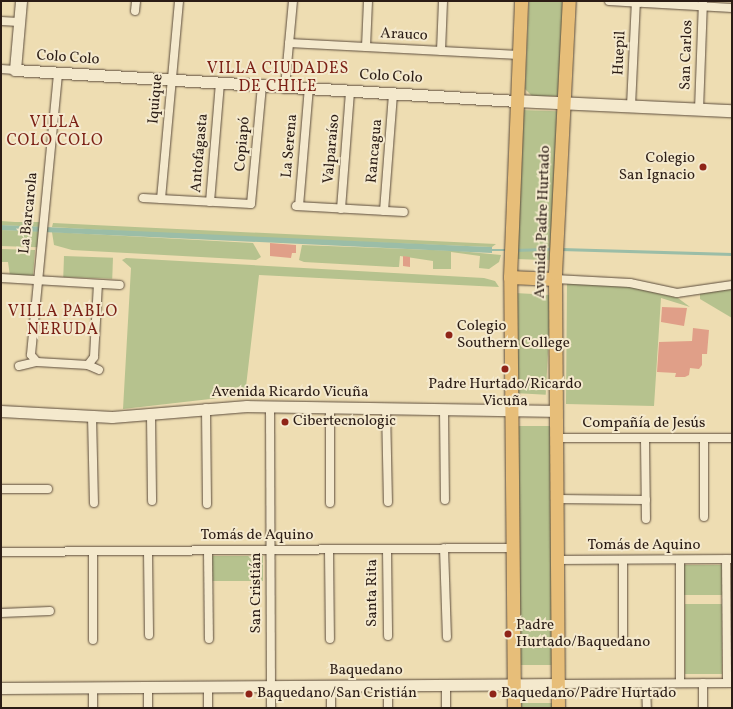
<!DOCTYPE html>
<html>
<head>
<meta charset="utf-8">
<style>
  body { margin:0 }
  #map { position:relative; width:733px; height:709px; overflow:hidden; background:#eeddb2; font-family:Vollkorn,serif }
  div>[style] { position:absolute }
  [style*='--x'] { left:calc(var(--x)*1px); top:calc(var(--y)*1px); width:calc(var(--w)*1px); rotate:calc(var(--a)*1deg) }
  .green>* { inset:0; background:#b6c28e; transform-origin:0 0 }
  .water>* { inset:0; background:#9bbda7 }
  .stream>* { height:2.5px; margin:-1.25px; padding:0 1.25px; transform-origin:1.25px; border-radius:1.25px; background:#9bbda7 }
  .building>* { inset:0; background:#e09f88 }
  .roads { filter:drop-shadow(0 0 1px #5c4c3c) drop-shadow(0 0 1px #5c4c3c) }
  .minor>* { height:8px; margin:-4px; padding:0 4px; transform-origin:4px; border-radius:4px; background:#f4e9cd }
  .tertiary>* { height:11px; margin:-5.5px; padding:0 5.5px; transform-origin:5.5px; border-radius:5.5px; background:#f4e9cd }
  .secondary>* { height:12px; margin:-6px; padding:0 6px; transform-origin:6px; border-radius:6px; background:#f4e9cd }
  .primary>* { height:13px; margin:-6.5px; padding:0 6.5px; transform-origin:6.5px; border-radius:6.5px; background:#e7be79 }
  .dots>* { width:11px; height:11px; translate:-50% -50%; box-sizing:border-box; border:2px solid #f4e9cd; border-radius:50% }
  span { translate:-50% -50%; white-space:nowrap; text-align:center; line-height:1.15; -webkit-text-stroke:4px #f4e9cd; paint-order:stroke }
  .street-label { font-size:15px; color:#2b1c15 }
  .poi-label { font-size:15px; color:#2b1c15 }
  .right { translate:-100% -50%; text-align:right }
  .left { translate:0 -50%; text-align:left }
  .neighbourhood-label { font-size:16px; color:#7a1f14; letter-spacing:1px }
  .frame { position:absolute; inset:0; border:2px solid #2b1c15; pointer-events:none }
</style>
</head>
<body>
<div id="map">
  <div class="green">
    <div style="clip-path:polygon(529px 1px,565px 1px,560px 92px,557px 96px,532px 96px,525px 89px)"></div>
    <div style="left:521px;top:110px;width:36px;height:149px;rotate:2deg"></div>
    <div style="clip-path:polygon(1px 221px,15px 222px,40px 222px,39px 227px,1px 225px)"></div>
    <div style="clip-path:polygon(53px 223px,135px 227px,496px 244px,492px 247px,207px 236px,52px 227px)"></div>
    <div style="left:1px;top:230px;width:38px;height:16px;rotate:2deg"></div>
    <div style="clip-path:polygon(52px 232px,253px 243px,261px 257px,256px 260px,72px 250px,54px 245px)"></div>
    <div style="clip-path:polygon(302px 245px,459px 251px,501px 255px,499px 262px,489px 269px,479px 268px,480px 256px,451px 252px,451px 269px,433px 269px,433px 261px,400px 256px,399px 267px,394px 267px,304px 262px,299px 260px)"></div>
    <div style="clip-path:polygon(1px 249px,35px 250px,33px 275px,30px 277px,10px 276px,8px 262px,1px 262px)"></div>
    <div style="left:64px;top:256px;width:49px;height:21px;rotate:2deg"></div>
    <div style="clip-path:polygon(126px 258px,484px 278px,495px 281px,499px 287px,259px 275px,245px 395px,123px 409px,131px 268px,122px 260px)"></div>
    <div style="clip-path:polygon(567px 283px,622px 285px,678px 298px,690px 307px,661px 298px,654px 406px,566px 404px)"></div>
    <div style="clip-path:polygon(732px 288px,732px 318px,700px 299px,700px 293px)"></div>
    <div style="left:515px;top:293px;width:36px;height:100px;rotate:3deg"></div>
    <div style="left:516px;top:426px;width:36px;height:239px"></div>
    <div style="left:211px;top:556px;width:52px;height:25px"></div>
    <div style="left:684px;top:565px;width:38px;height:30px"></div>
    <div style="left:685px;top:604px;width:37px;height:70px"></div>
    <div style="left:519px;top:703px;width:36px;height:5px"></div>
  </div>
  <div class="water">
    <div style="clip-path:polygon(1px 225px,467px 246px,492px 247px,492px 253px,1px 230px)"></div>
  </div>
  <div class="stream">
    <div style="--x:561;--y:249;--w:171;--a:1.7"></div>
    <div style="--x:491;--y:250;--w:17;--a:0"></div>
    <div style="--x:515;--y:250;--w:37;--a:-2"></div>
  </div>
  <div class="building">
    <div style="clip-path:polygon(270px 243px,296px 245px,296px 253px,292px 253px,291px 258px,270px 256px)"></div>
    <div style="clip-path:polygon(403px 256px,410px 257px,410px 267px,403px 266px)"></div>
    <div style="clip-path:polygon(662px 307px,687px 308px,684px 326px,661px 322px)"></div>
    <div style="clip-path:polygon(693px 328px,709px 330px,707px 354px,702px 354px,702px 365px,699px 369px,690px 368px,689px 375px,685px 377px,675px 377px,676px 373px,657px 372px,659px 342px,692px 341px)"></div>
  </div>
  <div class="roads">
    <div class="minor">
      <div style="--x:609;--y:1;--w:123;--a:3.3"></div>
      <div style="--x:135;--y:11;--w:10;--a:-84"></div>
      <div style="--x:1;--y:21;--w:18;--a:3"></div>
      <div style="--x:289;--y:43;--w:230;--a:3"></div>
      <div style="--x:366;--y:47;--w:46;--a:-87.5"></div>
      <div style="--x:441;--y:51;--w:50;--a:-87.7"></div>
      <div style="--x:1;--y:69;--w:14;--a:4"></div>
      <div style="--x:58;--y:74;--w:282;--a:95.5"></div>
      <div style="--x:31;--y:355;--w:9;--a:49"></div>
      <div style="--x:37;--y:362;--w:51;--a:3.4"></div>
      <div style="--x:88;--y:365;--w:12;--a:24"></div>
      <div style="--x:285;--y:87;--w:86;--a:-84.7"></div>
      <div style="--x:631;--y:106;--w:105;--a:-87.3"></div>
      <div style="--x:699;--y:110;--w:108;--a:-87.9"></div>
      <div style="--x:143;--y:198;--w:108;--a:3.2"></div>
      <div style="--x:251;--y:204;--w:119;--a:-84.7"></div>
      <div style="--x:161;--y:199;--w:199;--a:-84.8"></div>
      <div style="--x:210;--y:202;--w:119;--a:-85.2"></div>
      <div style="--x:296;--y:206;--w:108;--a:3.2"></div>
      <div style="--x:299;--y:206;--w:118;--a:-85.2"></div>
      <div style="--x:341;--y:209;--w:118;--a:-85.6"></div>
      <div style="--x:384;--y:211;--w:118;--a:-85.6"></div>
      <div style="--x:1;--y:278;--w:119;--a:3.4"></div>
      <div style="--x:555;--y:279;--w:75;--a:3.1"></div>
      <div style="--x:630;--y:283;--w:48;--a:12"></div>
      <div style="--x:677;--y:293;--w:56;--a:-8.3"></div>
      <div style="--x:88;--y:365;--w:10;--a:-53"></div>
      <div style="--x:94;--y:357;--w:73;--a:-86.9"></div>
      <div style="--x:19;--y:366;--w:18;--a:-13"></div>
      <div style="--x:270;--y:406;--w:302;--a:89.8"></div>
      <div style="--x:330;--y:407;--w:96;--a:90"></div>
      <div style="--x:206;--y:408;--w:96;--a:89.4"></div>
      <div style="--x:386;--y:408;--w:94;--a:88.8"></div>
      <div style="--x:444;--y:409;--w:91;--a:89.4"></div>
      <div style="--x:151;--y:415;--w:86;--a:89.3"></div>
      <div style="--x:92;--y:416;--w:87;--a:88.7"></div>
      <div style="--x:556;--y:438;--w:176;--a:0"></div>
      <div style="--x:704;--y:438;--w:79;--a:90"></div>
      <div style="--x:645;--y:439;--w:80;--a:89.3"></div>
      <div style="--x:1;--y:489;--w:47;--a:0"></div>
      <div style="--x:557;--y:499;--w:89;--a:0.6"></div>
      <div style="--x:444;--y:548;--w:89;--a:88.1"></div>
      <div style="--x:329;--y:549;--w:90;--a:89.4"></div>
      <div style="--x:387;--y:549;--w:87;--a:89.3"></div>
      <div style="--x:208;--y:550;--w:89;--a:89.4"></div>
      <div style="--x:93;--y:551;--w:89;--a:90"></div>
      <div style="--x:148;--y:551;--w:84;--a:89.3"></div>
      <div style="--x:1;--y:552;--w:512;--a:-0.45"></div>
      <div style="--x:726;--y:559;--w:124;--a:89.5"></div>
      <div style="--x:557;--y:560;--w:175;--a:-0.3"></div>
      <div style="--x:623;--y:560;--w:78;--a:90"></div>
      <div style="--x:680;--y:560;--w:123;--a:90"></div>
      <div style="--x:1;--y:613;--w:49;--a:-2.3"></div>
      <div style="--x:703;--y:683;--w:25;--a:90"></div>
      <div style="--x:558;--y:684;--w:174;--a:-0.3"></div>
      <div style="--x:646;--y:684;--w:24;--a:88"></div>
      <div style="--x:446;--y:685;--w:23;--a:90"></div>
      <div style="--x:208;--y:686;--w:22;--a:90"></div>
      <div style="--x:331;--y:686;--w:22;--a:90"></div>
      <div style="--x:388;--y:686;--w:22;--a:90"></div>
      <div style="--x:93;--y:687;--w:21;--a:90"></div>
      <div style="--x:148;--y:687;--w:21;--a:90"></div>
    </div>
    <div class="tertiary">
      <div style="--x:21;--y:1;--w:69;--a:95"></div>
      <div style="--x:15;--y:70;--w:502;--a:3.54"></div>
      <div style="--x:1;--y:411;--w:111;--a:3.1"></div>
      <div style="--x:112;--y:417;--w:135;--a:-4.7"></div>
      <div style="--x:247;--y:406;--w:309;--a:0.9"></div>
      <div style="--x:1;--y:688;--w:557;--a:-0.41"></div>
    </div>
    <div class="secondary">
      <div style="--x:516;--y:101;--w:216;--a:2.7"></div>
    </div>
    <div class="primary">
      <div style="--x:510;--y:277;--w:45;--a:2.5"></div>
      <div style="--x:514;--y:708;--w:431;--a:-90.5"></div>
      <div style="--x:510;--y:277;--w:276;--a:-87.7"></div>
      <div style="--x:558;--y:708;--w:435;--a:-90.4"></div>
      <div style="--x:555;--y:273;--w:272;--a:-87.1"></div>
    </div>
  </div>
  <div class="dots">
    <div style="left:703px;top:167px;background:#8f2418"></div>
    <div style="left:449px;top:335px;background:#8f2418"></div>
    <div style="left:505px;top:369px;background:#8f2418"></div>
    <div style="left:285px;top:422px;background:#8f2418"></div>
    <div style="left:508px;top:634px;background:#8f2418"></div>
    <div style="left:249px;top:694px;background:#8f2418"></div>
    <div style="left:493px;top:694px;background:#8f2418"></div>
  </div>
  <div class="street-label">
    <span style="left:404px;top:35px;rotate:3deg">Arauco</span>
    <span style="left:620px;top:53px;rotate:-87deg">Huepil</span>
    <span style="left:687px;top:55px;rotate:-88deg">San Carlos</span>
    <span style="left:68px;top:58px;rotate:4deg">Colo Colo</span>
    <span style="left:391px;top:77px;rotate:3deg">Colo Colo</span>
    <span style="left:156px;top:99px;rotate:-85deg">Iquique</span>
    <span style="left:243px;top:144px;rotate:-85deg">Copiapó</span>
    <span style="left:290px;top:146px;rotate:-85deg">La Serena</span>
    <span style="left:332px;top:149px;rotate:-85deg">Valparaíso</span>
    <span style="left:375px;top:151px;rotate:-85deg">Rancagua</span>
    <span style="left:200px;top:153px;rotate:-85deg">Antofagasta</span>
    <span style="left:29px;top:213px;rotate:-84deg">La Barcarola</span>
    <span style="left:543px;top:222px;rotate:-88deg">Avenida Padre Hurtado</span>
    <span style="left:290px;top:393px">Avenida Ricardo Vicuña</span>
    <span style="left:644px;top:424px">Compañía de Jesús</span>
    <span style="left:257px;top:536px">Tomás de Aquino</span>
    <span style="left:644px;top:546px">Tomás de Aquino</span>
    <span style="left:257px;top:593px;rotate:-90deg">San Cristián</span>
    <span style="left:373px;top:593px;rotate:-90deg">Santa Rita</span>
    <span style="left:366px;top:671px">Baquedano</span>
  </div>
  <div class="poi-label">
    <span class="right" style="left:695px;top:167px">Colegio<br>San Ignacio</span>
    <span class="left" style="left:457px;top:335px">Colegio<br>Southern College</span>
    <span style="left:505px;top:393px">Padre Hurtado/Ricardo<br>Vicuña</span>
    <span class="left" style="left:293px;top:422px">Cibertecnologic</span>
    <span class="left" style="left:516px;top:634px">Padre<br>Hurtado/Baquedano</span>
    <span class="left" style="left:257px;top:694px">Baquedano/San Cristián</span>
    <span class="left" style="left:501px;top:694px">Baquedano/Padre Hurtado</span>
  </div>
  <div class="neighbourhood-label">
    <span style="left:278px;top:78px">VILLA CIUDADES<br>DE CHILE</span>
    <span style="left:55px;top:132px">VILLA<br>COLO COLO</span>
    <span style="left:63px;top:321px">VILLA PABLO<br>NERUDA</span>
  </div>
  <div class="frame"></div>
</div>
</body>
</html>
